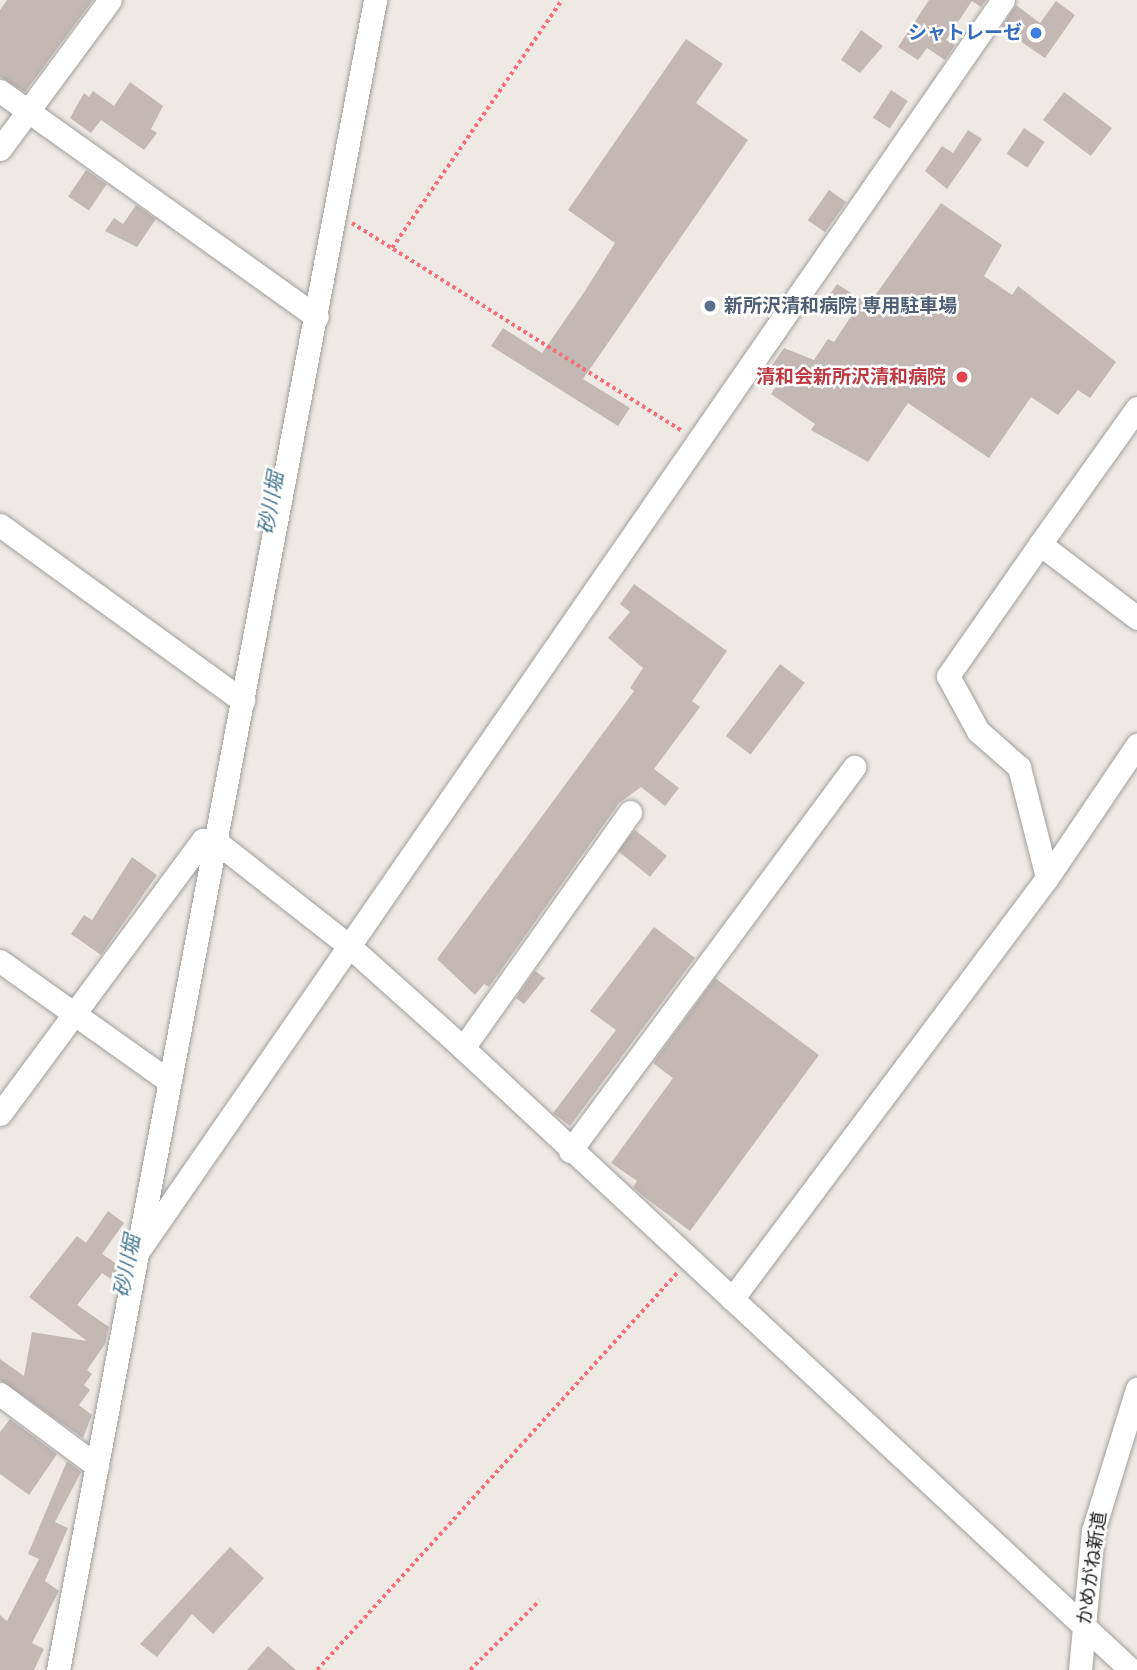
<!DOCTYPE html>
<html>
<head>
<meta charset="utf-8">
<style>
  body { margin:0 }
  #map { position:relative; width:1137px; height:1670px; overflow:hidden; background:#eee9e4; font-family:Quicksand,"Noto Sans JP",sans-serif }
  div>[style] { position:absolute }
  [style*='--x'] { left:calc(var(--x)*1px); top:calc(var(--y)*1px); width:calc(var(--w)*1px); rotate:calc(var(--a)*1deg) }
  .building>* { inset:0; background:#c3b8b4; transform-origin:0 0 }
  .path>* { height:3.5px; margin-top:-1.75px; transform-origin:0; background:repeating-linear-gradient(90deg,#f37177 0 3.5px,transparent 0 7px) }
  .roads { filter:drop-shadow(0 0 2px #9f9f9f) drop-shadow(0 0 2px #9f9f9f) }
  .minor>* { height:23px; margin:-11.5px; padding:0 11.5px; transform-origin:11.5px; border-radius:11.5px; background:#fff }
  .dots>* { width:19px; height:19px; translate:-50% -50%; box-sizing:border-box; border:4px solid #fff; border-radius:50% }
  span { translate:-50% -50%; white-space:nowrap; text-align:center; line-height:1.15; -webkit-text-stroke:5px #fff; paint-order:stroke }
  .shop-label { font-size:19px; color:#366cbe; font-weight:700 }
  .right { translate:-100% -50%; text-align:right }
  .service-label { font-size:19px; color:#4e5e75; font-weight:700 }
  .left { translate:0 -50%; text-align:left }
  .health-label { font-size:19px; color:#be3a42; font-weight:700 }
  .street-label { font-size:19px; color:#1e1e1e }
  .water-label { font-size:21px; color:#467792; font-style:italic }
</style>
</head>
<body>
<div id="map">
  <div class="building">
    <div style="clip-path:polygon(7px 0,93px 0,25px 92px,0 77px,0 10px)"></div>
    <div style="clip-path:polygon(929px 0,986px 0,981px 7px,972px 1px,946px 40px,955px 45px,945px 60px,927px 48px,918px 60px,898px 47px)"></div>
    <div style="clip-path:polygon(1056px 1px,1075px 15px,1045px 58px,1001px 28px,1016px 5px,1040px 23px)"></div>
    <div style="clip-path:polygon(861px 30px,883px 46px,860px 73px,841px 60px)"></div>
    <div style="clip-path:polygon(686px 39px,723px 64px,696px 103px,748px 140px,583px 379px,630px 408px,618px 426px,491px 346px,503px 328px,542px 353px,585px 291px,615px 243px,568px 210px)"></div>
    <div style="clip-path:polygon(130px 82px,163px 106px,151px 129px,157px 133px,144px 150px,101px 120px,91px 133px,70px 118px,84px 93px,89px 97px,93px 91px,114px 106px)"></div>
    <div style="left:891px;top:90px;width:20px;height:33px;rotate:33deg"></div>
    <div style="left:1064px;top:92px;width:60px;height:35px;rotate:37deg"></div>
    <div style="left:1024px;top:128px;width:25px;height:31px;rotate:34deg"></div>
    <div style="clip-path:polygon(968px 130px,982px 139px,947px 189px,925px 171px,942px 146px,953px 153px)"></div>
    <div style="left:86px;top:170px;width:25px;height:32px;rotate:34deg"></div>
    <div style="left:829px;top:190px;width:21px;height:37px;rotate:35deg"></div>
    <div style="clip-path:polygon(941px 203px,1002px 245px,984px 276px,1012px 295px,1018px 286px,1116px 362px,1090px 398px,1078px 390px,1058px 415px,1031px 397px,989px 458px,908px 403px,868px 462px,811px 430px,815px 424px,771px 394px,778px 384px,765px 375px,784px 348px,814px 360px,828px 339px,834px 342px,852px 315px,827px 299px,837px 284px,869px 304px)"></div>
    <div style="clip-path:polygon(136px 205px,156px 219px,137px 247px,105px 231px,114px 218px,123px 224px)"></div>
    <div style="clip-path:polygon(634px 584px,727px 651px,692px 701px,700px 707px,654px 769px,679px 788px,665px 806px,641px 787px,619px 803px,489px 987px,484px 984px,475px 995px,437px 959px,634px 691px,630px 688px,643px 668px,608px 638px,630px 612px,620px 604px)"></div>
    <div style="left:780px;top:664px;width:31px;height:90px;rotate:37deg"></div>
    <div style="left:635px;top:830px;width:41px;height:27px;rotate:39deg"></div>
    <div style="clip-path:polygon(132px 857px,157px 875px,101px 955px,71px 934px,84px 915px,92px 920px)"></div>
    <div style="clip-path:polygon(654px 927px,695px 958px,570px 1126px,553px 1113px,616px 1030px,590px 1011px)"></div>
    <div style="clip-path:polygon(535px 971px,545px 978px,524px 1004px,516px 998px)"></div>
    <div style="clip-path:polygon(715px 978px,819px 1055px,690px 1231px,643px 1196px,633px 1187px,637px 1181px,611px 1163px,673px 1078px,653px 1063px)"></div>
    <div style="clip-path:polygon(108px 1211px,124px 1223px,102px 1254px,120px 1266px,111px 1279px,102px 1273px,77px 1305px,109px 1327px,105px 1344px,87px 1370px,92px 1374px,84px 1385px,90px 1390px,79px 1405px,92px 1415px,83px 1438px,0 1380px,0 1359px,24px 1376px,32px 1332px,87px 1341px,29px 1297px,77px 1236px,86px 1243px)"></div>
    <div style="clip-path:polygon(10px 1419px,57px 1454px,29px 1495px,0 1474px,0 1432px)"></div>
    <div style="clip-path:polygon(67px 1461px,81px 1472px,55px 1522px,68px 1528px,45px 1581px,59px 1591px,32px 1643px,44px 1649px,34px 1670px,0 1670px,0 1615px,7px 1621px,39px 1559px,28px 1554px)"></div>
    <div style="clip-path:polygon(230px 1547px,264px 1578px,213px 1634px,192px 1614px,157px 1657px,140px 1644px)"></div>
    <div style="clip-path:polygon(268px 1646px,296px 1670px,247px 1670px)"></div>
  </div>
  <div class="path">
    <div style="--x:352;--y:223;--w:389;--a:32.2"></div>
    <div style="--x:392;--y:248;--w:301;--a:-55.6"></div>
    <div style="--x:317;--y:1670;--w:536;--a:-47.8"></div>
    <div style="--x:470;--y:1670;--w:98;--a:-45"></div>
  </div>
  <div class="roads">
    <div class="minor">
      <div style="--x:0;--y:91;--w:389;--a:35.5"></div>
      <div style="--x:0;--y:149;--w:185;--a:-53.6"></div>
      <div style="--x:1137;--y:408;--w:167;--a:125.5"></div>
      <div style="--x:1040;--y:544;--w:122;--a:37.3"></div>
      <div style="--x:0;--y:525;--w:300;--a:35.9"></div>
      <div style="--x:1040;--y:544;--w:161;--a:124.9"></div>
      <div style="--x:948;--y:676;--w:63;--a:61.4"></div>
      <div style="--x:978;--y:731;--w:55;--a:41.3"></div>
      <div style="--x:1019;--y:767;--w:114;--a:75.8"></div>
      <div style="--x:0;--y:961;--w:207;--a:35.4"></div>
      <div style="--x:463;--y:1048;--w:289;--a:-54.7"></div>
      <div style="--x:0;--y:1114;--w:341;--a:-53.5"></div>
      <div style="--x:203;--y:840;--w:11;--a:0"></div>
      <div style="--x:214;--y:840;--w:170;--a:38.1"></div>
      <div style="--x:348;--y:945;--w:154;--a:41.8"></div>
      <div style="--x:463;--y:1048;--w:913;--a:42.96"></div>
      <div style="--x:570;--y:1151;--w:478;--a:-53.5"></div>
      <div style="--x:141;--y:1247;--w:1516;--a:-55.35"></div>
      <div style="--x:732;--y:1299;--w:526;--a:-53.2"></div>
      <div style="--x:1047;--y:878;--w:161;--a:-55.9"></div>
      <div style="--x:0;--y:1394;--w:121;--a:36.6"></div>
      <div style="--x:58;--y:1670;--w:1700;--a:-79.25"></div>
      <div style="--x:1080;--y:1670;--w:140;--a:-84.7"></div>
      <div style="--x:1093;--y:1531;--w:149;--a:-72.8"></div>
    </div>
  </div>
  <div class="dots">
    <div style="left:1036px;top:33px;background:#3f7fe0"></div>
    <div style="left:710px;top:306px;background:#5c6f8a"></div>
    <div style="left:962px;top:377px;background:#e0444e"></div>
  </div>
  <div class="shop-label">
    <span class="right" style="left:1022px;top:33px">シャトレーゼ</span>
  </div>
  <div class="service-label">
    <span class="left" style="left:724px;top:306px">新所沢清和病院 専用駐車場</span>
  </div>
  <div class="health-label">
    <span class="right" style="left:946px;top:377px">清和会新所沢清和病院</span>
  </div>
  <div class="street-label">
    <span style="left:1092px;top:1568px;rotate:-82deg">かめがね新道</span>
  </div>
  <div class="water-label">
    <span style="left:270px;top:503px;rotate:-80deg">砂川堀</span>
    <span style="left:126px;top:1266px;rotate:-79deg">砂川堀</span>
  </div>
</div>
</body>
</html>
